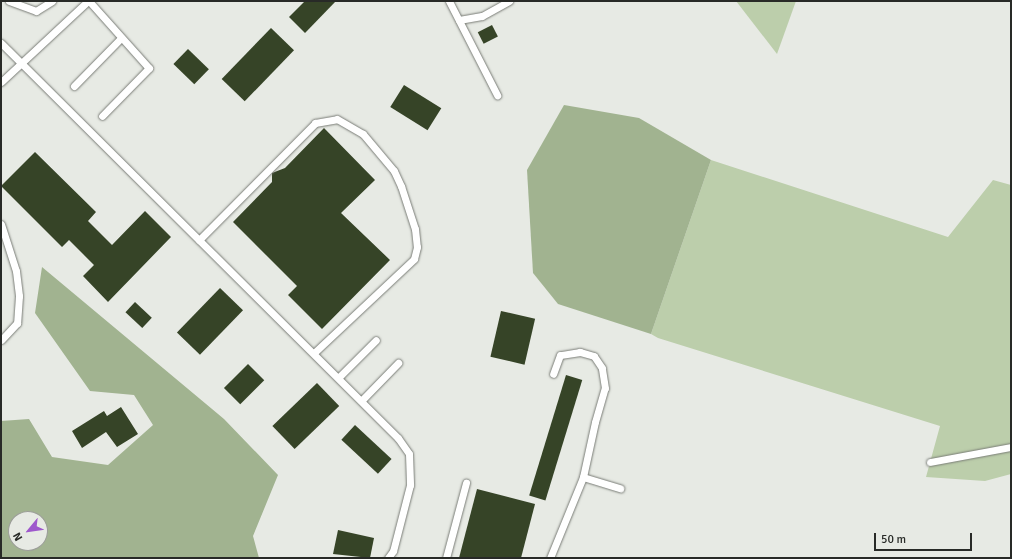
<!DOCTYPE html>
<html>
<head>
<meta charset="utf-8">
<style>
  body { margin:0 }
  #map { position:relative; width:1012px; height:559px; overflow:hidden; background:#e7eae4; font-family:Signika,sans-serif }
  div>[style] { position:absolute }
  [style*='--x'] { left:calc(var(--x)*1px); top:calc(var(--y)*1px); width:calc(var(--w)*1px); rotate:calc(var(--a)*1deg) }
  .green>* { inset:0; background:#bcceab }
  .forest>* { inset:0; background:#a1b390 }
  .building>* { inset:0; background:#364427; transform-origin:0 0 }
  .roads { filter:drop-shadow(0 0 1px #797c76) drop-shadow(0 0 1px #797c76) }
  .service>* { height:7px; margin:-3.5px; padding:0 3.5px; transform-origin:3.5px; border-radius:3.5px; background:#fff }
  span { translate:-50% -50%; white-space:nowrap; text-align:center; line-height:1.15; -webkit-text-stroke:4px #e7eae4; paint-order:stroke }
  .frame { position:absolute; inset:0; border:2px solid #282a27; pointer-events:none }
  .north { position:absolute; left:8px; top:511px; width:40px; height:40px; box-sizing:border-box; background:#e7eae4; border:1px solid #9b9d98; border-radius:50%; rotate:241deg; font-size:11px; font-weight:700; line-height:16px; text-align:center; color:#282a27 }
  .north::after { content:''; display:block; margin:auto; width:14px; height:18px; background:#9e58cc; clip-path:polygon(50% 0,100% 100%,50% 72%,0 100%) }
  .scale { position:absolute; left:874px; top:533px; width:98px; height:18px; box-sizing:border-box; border:2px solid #282a27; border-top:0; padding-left:5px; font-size:12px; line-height:14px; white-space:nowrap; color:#282a27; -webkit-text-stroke:3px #e7eae4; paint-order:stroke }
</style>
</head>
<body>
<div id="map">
  <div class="green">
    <div style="clip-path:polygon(736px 1px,796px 1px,777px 54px)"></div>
    <div style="clip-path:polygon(711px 160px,948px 237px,993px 180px,1011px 185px,1011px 474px,985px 481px,926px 477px,940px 426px,658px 338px,651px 334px)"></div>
  </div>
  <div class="forest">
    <div style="clip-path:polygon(564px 105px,639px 118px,711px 160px,651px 334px,558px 304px,533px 273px,527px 170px)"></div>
    <div style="clip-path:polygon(evenodd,42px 267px,224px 419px,278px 475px,253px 536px,259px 558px,1px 558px,1px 421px,29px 419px,52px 457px,108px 465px,153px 425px,134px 395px,90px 391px,35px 313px,42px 267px,16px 519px,40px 519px,40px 543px,16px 543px,16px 519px)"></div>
  </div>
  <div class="building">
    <div style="clip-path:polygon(305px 1px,336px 1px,305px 33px,289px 17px)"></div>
    <div style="left:492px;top:25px;width:13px;height:16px;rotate:63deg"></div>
    <div style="left:271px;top:28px;width:32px;height:71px;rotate:44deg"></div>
    <div style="left:188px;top:49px;width:29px;height:21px;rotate:44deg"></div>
    <div style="left:404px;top:85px;width:44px;height:26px;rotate:32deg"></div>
    <div style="clip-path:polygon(324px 128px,375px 180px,341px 213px,390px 260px,322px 329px,288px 295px,297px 286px,233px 222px,272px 182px,272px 173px,285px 168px)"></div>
    <div style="clip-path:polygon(35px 152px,96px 212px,88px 221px,112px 245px,145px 211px,171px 237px,108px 302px,83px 276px,94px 265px,69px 240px,62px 247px,1px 186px)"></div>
    <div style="left:220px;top:288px;width:32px;height:62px;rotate:44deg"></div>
    <div style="left:135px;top:302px;width:23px;height:14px;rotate:43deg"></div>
    <div style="left:501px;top:311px;width:35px;height:47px;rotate:13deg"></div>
    <div style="left:248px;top:364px;width:23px;height:34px;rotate:45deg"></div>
    <div style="left:566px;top:375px;width:17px;height:126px;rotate:17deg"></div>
    <div style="left:317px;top:383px;width:32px;height:62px;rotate:46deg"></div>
    <div style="clip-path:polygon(121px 407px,138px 434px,117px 447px,106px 432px,82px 448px,72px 431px,104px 411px,107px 416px)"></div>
    <div style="left:355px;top:425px;width:50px;height:20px;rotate:43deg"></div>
    <div style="clip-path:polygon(477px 489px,535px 504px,521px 558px,459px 558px)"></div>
    <div style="clip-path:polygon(338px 530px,374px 538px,370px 558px,333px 554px)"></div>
  </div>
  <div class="roads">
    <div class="service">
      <div style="--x:9;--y:1;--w:29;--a:20"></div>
      <div style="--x:36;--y:11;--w:19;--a:-32"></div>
      <div style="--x:89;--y:1;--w:90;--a:48.2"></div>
      <div style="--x:149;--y:68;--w:67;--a:134.4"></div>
      <div style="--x:449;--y:1;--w:106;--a:62.9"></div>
      <div style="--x:459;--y:20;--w:23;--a:-10"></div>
      <div style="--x:482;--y:16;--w:31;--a:-29"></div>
      <div style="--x:1;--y:43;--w:560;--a:44.86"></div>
      <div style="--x:398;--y:438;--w:19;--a:55"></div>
      <div style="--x:409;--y:454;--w:31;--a:88"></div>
      <div style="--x:410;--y:485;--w:68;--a:104.4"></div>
      <div style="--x:393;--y:551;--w:9;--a:126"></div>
      <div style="--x:1;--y:82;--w:119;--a:-43"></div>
      <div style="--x:74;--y:86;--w:67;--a:-45.6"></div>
      <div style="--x:1;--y:224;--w:49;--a:72.3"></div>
      <div style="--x:16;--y:271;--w:25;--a:83"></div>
      <div style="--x:19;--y:296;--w:27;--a:94"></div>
      <div style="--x:17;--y:323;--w:23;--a:133"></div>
      <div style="--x:199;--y:240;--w:165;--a:-45.2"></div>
      <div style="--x:315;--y:123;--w:22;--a:-10"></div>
      <div style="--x:337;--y:119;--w:30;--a:30"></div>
      <div style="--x:363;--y:134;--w:48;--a:50"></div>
      <div style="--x:394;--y:171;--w:17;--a:65"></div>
      <div style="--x:401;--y:186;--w:45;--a:72"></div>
      <div style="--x:415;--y:229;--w:18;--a:84"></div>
      <div style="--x:417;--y:247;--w:12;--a:104"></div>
      <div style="--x:414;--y:259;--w:137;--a:136.8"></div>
      <div style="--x:339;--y:377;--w:52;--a:-45"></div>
      <div style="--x:362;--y:400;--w:52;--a:-45.8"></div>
      <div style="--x:930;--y:462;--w:82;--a:-10.5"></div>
      <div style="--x:583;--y:477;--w:39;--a:17"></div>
      <div style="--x:446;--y:558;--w:78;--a:-75.1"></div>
      <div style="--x:550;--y:558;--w:87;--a:-67.8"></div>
      <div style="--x:583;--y:477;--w:56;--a:-77.7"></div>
      <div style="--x:595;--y:422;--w:35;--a:-74"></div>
      <div style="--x:605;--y:388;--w:20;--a:-99"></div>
      <div style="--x:602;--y:368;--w:14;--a:-124"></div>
      <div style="--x:594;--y:356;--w:15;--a:-164"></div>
      <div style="--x:580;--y:352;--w:20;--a:171"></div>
      <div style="--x:560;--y:355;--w:20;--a:110"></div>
    </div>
  </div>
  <div class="frame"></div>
  <div class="north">N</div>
  <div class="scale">50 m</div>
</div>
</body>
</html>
